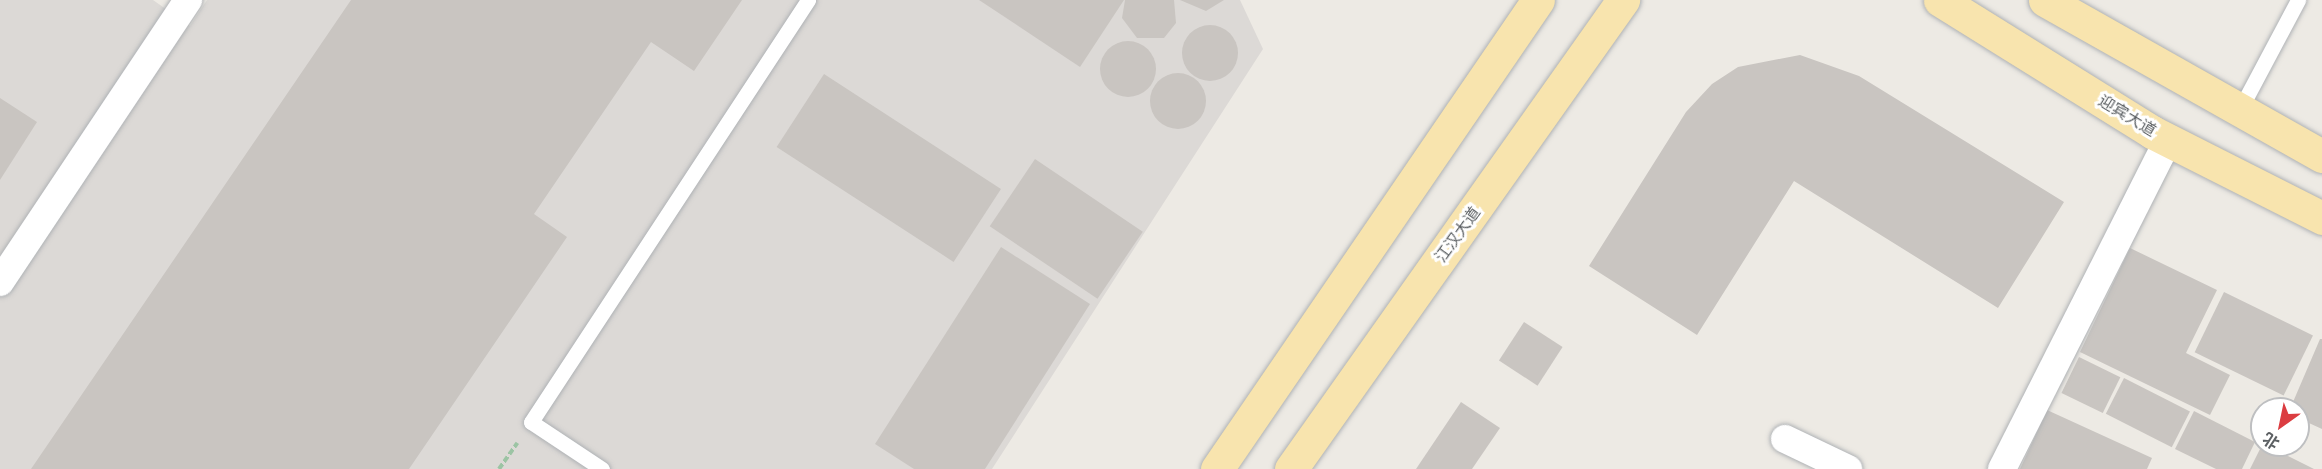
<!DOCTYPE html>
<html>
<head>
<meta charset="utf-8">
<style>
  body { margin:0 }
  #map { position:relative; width:2322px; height:469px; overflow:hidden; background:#edeae4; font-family:"DejaVu Sans","Noto Sans SC",sans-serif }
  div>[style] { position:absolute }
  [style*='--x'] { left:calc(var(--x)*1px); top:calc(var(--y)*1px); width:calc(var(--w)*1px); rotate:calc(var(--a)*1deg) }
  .industrial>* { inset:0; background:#dcd9d6 }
  .building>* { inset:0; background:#c9c5c1; transform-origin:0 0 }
  .round { border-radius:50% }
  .path>* { height:4px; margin-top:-2px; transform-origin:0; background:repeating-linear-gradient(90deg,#9cc4a4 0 6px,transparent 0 9px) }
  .roads { filter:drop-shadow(0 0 2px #afb2b5) drop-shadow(0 0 2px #afb2b5) }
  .lane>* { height:15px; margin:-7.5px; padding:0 7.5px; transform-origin:7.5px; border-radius:7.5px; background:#fff }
  .street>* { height:28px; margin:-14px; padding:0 14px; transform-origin:14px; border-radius:14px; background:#fff }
  .primary>* { height:33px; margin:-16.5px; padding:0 16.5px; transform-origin:16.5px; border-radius:16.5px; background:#f8e4ae }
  span { translate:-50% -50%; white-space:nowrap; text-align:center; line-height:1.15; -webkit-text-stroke:6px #fff; paint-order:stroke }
  .street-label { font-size:16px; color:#5c6063 }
  .north { position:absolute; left:2250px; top:397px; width:60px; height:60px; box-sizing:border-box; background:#fff; border:2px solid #bebfc1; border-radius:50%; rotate:213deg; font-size:16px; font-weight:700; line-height:24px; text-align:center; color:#5c6063 }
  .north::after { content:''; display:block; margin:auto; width:21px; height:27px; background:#db3d41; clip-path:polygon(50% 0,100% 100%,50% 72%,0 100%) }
</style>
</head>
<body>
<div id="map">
  <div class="industrial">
    <div style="clip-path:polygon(0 0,153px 0,190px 26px,207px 0,1240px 0,1263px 49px,992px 469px,0 469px)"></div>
  </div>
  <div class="building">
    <div style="clip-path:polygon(351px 0,742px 0,694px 71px,651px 42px,534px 214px,567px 237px,409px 469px,31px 469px)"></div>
    <div style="clip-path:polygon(979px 0,1124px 0,1080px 67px)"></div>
    <div style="clip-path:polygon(1125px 0,1174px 0,1176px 23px,1164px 38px,1137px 38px,1122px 18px)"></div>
    <div style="clip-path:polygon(1180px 0,1224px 0,1206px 11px)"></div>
    <div class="round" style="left:1182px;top:25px;width:56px;height:56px"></div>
    <div class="round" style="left:1100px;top:41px;width:56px;height:56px"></div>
    <div style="clip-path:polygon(1800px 55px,1859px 76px,2064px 202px,1998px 308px,1794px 181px,1697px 335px,1589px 266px,1686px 112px,1712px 84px,1738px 67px)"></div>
    <div class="round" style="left:1150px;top:73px;width:56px;height:56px"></div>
    <div style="left:824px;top:74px;width:211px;height:87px;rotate:33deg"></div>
    <div style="clip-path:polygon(0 98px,37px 122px,0 180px)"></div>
    <div style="left:1035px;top:159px;width:130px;height:81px;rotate:34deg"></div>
    <div style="clip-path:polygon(1001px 247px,1090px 304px,985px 469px,914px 469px,875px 444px)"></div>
    <div style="clip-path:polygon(2130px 248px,2217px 290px,2186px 353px,2230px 375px,2210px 415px,2080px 352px)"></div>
    <div style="left:2224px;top:292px;width:99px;height:67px;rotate:26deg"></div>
    <div style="left:1524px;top:322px;width:46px;height:46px;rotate:33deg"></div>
    <div style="clip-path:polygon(2320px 339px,2322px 339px,2322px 429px,2298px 418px,2298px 409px,2290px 409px)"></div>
    <div style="left:2079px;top:357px;width:46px;height:40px;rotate:26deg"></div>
    <div style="left:2124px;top:378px;width:74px;height:40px;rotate:27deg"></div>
    <div style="clip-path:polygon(1461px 402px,1500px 428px,1472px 469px,1416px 469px)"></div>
    <div style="clip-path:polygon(2047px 410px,2152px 458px,2147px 469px,2020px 469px)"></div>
    <div style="clip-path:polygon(2194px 411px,2255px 442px,2242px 469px,2216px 469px,2175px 449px)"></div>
    <div style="clip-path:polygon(2262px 445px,2266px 445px,2314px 469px,2250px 469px)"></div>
  </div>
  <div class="path">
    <div style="--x:499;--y:469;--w:32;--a:-55"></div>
  </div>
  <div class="roads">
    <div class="lane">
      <div style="--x:2239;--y:111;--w:126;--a:-62"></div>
      <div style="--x:602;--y:469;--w:85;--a:-146.5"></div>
      <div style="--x:531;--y:422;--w:505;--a:-56.72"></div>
    </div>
    <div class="street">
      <div style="--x:0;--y:282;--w:339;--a:-56.3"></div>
      <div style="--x:1785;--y:439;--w:70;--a:25.5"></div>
      <div style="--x:2002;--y:469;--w:370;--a:-63.2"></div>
    </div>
    <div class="primary">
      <div style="--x:1940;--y:0;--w:250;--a:31.9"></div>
      <div style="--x:2152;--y:132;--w:191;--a:26.8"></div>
      <div style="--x:2045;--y:0;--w:318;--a:29.4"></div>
      <div style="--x:1217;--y:469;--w:568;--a:-55.61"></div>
      <div style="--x:1291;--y:469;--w:575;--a:-54.71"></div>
    </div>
  </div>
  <div class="street-label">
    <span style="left:2127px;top:116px;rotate:31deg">迎宾大道</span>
    <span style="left:1458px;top:235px;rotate:-54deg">江汉大道</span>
  </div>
  <div class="north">北</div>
</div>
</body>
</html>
